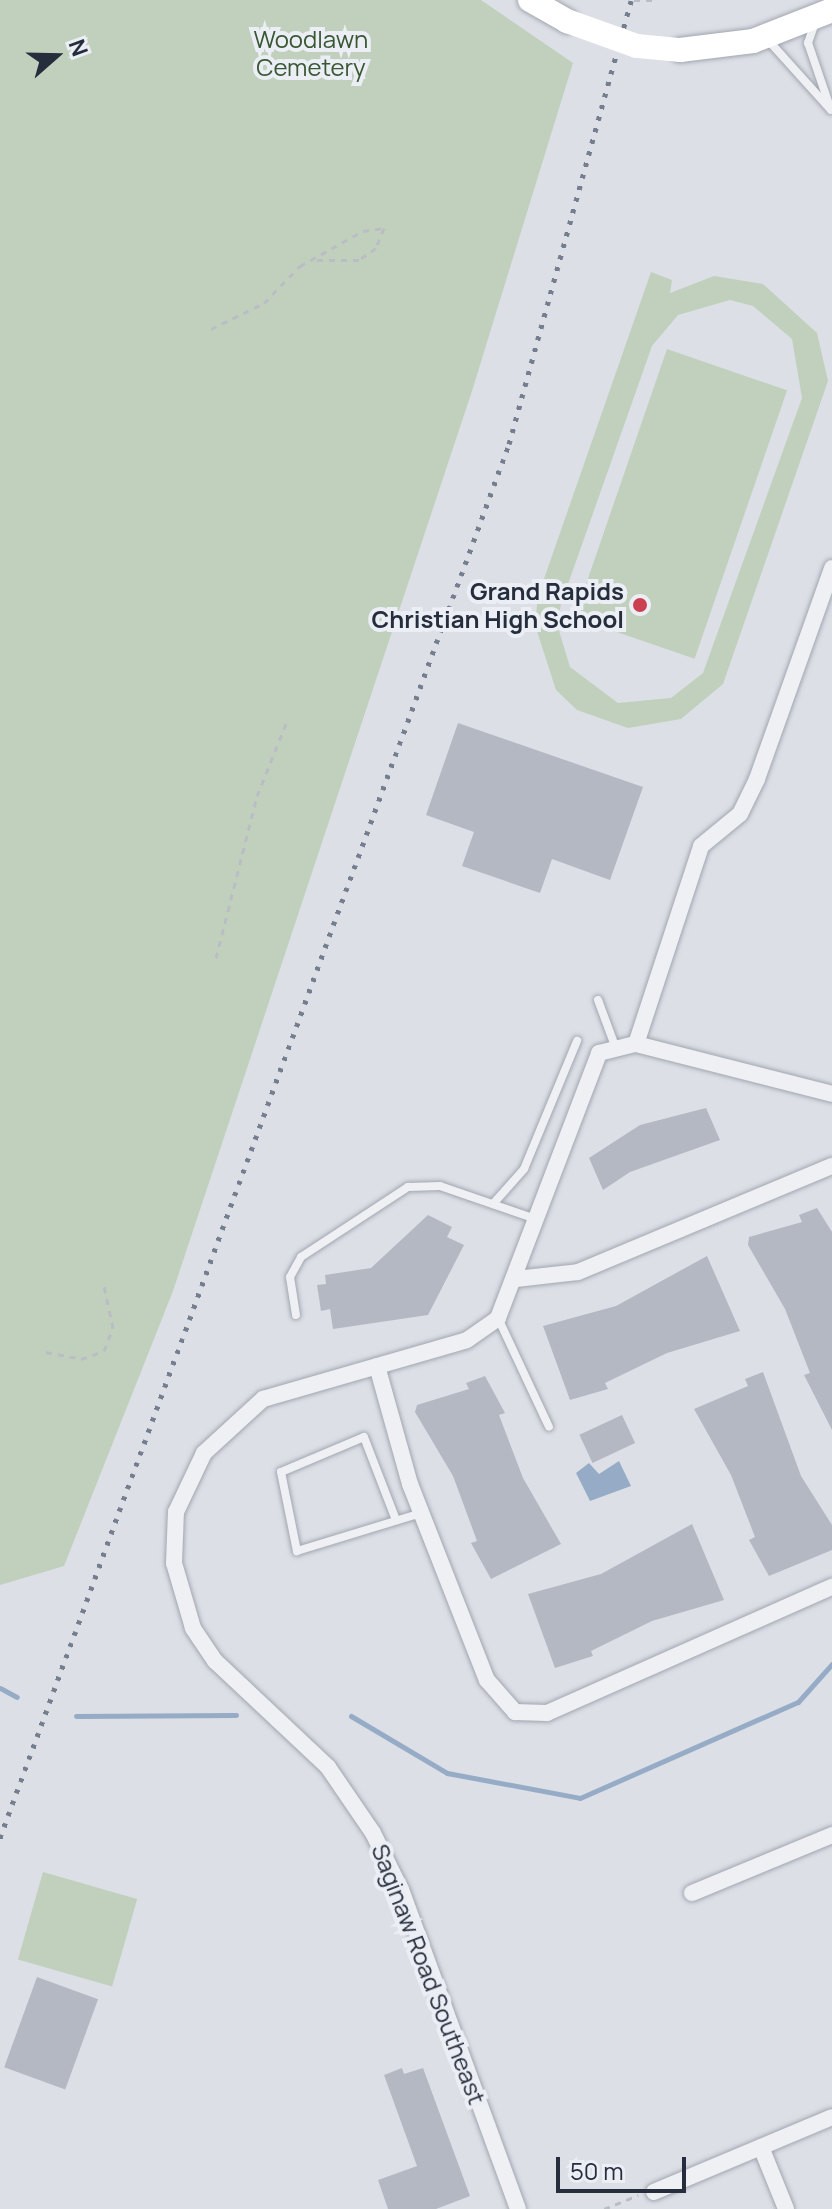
<!DOCTYPE html>
<html>
<head>
<meta charset="utf-8">
<style>
  body { margin:0 }
  #map { position:relative; width:832px; height:2209px; overflow:hidden; background:#dcdfe6; font-family:Manrope,sans-serif }
  div>[style] { position:absolute }
  [style*='--x'] { left:calc(var(--x)*1px); top:calc(var(--y)*1px); width:calc(var(--w)*1px); rotate:calc(var(--a)*1deg) }
  .green>* { inset:0; background:#c1d0bd; transform-origin:0 0 }
  .water>* { inset:0; background:#96acc6 }
  .stream>* { height:5px; margin:-2.5px; padding:0 2.5px; transform-origin:2.5px; border-radius:2.5px; background:#96acc6 }
  .building>* { inset:0; background:#b3b8c3; transform-origin:0 0 }
  .path>* { height:3px; margin-top:-1.5px; transform-origin:0; background:repeating-linear-gradient(90deg,#babdc4 0 6px,transparent 0 12px) }
  .roads { filter:drop-shadow(0 0 2px #a2a6b0) drop-shadow(0 0 2px #a2a6b0) }
  .lane>* { height:8px; margin:-4px; padding:0 4px; transform-origin:4px; border-radius:4px; background:#eef0f4 }
  .street>* { height:16px; margin:-8px; padding:0 8px; transform-origin:8px; border-radius:8px; background:#eef0f4 }
  .secondary>* { height:24px; margin:-12px; padding:0 12px; transform-origin:12px; border-radius:12px; background:#fff }
  .rail>* { height:5px; margin-top:-2.5px; transform-origin:0; background:repeating-linear-gradient(90deg,#757e8f 0 4px,transparent 0 12px) }
  .secondary-bridge>* { height:24px; margin:-12px; padding:0 12px; transform-origin:12px; border-radius:12px; background:#fff }
  .dots>* { width:22px; height:22px; translate:-50% -50%; box-sizing:border-box; border:4px solid #ebeef4; border-radius:50% }
  span { translate:-50% -50%; white-space:nowrap; text-align:center; line-height:1.15; -webkit-text-stroke:8px #ebeef4; paint-order:stroke }
  .park-label { font-size:24px; color:#395733 }
  .poi-label { font-size:24px; color:#262d3c; font-weight:700 }
  .right { translate:-100% -50%; text-align:right }
  .street-label { font-size:24px; color:#262d3c }
  .north { position:absolute; left:16px; top:16px; width:80px; height:80px; -webkit-text-stroke:6px #ebeef4; paint-order:stroke; rotate:70deg; font-size:22px; font-weight:700; line-height:32px; text-align:center; color:#262d3c }
  .north::after { content:''; display:block; margin:auto; width:28px; height:36px; background:#262d3c; clip-path:polygon(50% 0,100% 100%,50% 72%,0 100%) }
  .scale { position:absolute; left:556px; top:2157px; width:130px; height:36px; box-sizing:border-box; border:4px solid #262d3c; border-top:0; padding-left:10px; font-size:24px; line-height:28px; white-space:nowrap; color:#262d3c; -webkit-text-stroke:6px #ebeef4; paint-order:stroke }
</style>
</head>
<body>
<div id="map">
  <div class="green">
    <div style="clip-path:polygon(0 0,481px 0,573px 63px,472px 391px,173px 1291px,64px 1566px,0 1585px)"></div>
    <div style="clip-path:polygon(evenodd,651px 272px,672px 280px,670px 293px,714px 276px,763px 284px,817px 333px,828px 381px,723px 684px,681px 719px,628px 728px,577px 710px,556px 690px,535px 625px,538px 596px,651px 272px,730px 300px,753px 306px,792px 339px,802px 398px,703px 673px,671px 698px,618px 703px,570px 667px,557px 624px,561px 604px,652px 346px,678px 315px,730px 300px)"></div>
    <div style="left:667px;top:349px;width:127px;height:284px;rotate:19deg"></div>
    <div style="left:43px;top:1872px;width:98px;height:91px;rotate:16deg"></div>
  </div>
  <div class="water">
    <div style="clip-path:polygon(619px 1461px,631px 1486px,590px 1501px,576px 1473px,589px 1463px,599px 1474px)"></div>
  </div>
  <div class="stream">
    <div style="--x:0;--y:1688;--w:19;--a:28"></div>
    <div style="--x:76;--y:1716;--w:160;--a:-0.4"></div>
    <div style="--x:351;--y:1716;--w:112;--a:30.7"></div>
    <div style="--x:447;--y:1773;--w:135;--a:10.6"></div>
    <div style="--x:580;--y:1798;--w:238;--a:-23.8"></div>
    <div style="--x:798;--y:1702;--w:51;--a:-48.2"></div>
  </div>
  <div class="building">
    <div style="clip-path:polygon(458px 723px,643px 787px,610px 880px,552px 859px,540px 893px,462px 866px,474px 832px,426px 815px)"></div>
    <div style="clip-path:polygon(706px 1108px,720px 1140px,630px 1172px,603px 1190px,589px 1158px,640px 1125px)"></div>
    <div style="clip-path:polygon(817px 1208px,832px 1232px,832px 1430px,804px 1375px,810px 1373px,785px 1309px,748px 1245px,749px 1237px,802px 1222px,799px 1215px)"></div>
    <div style="clip-path:polygon(428px 1215px,452px 1227px,447px 1237px,464px 1245px,428px 1315px,333px 1329px,330px 1309px,321px 1311px,317px 1285px,326px 1284px,325px 1275px,371px 1268px)"></div>
    <div style="clip-path:polygon(707px 1256px,740px 1331px,667px 1353px,605px 1383px,608px 1389px,570px 1400px,543px 1326px,616px 1306px)"></div>
    <div style="clip-path:polygon(763px 1372px,801px 1476px,832px 1525px,832px 1550px,769px 1576px,749px 1540px,755px 1537px,731px 1475px,694px 1409px,748px 1386px,745px 1379px)"></div>
    <div style="clip-path:polygon(485px 1376px,505px 1413px,499px 1415px,523px 1478px,561px 1544px,491px 1579px,471px 1543px,477px 1541px,453px 1476px,415px 1412px,417px 1405px,469px 1389px,466px 1383px)"></div>
    <div style="left:622px;top:1415px;width:31px;height:47px;rotate:65deg"></div>
    <div style="clip-path:polygon(692px 1524px,724px 1600px,652px 1621px,591px 1651px,593px 1656px,555px 1668px,528px 1594px,601px 1574px)"></div>
    <div style="left:37px;top:1977px;width:65px;height:96px;rotate:20deg"></div>
    <div style="clip-path:polygon(402px 2068px,404px 2074px,423px 2068px,470px 2196px,436px 2209px,388px 2209px,378px 2180px,417px 2166px,384px 2075px)"></div>
  </div>
  <div class="path">
    <div style="--x:634;--y:0;--w:24;--a:0"></div>
    <div style="--x:211;--y:329;--w:59;--a:-26.1"></div>
    <div style="--x:264;--y:303;--w:52;--a:-45.8"></div>
    <div style="--x:300;--y:266;--w:72;--a:-29.1"></div>
    <div style="--x:363;--y:231;--w:21;--a:-8"></div>
    <div style="--x:384;--y:228;--w:22;--a:112"></div>
    <div style="--x:376;--y:248;--w:21;--a:145"></div>
    <div style="--x:359;--y:260;--w:48;--a:180"></div>
    <div style="--x:216;--y:958;--w:167;--a:-75.8"></div>
    <div style="--x:257;--y:796;--w:78;--a:-68.1"></div>
    <div style="--x:46;--y:1352;--w:36;--a:11"></div>
    <div style="--x:81;--y:1359;--w:24;--a:-19"></div>
    <div style="--x:104;--y:1351;--w:25;--a:-69"></div>
    <div style="--x:113;--y:1328;--w:43;--a:-102.1"></div>
    <div style="--x:604;--y:2209;--w:37;--a:-22"></div>
  </div>
  <div class="roads">
    <div class="lane">
      <div style="--x:768;--y:40;--w:94;--a:48"></div>
      <div style="--x:831;--y:110;--w:71;--a:-108.9"></div>
      <div style="--x:808;--y:43;--w:21;--a:-71"></div>
      <div style="--x:598;--y:1000;--w:49;--a:69.7"></div>
      <div style="--x:493;--y:1204;--w:47;--a:-48.5"></div>
      <div style="--x:524;--y:1169;--w:139;--a:-67.5"></div>
      <div style="--x:296;--y:1315;--w:38;--a:-99"></div>
      <div style="--x:290;--y:1277;--w:23;--a:-61"></div>
      <div style="--x:301;--y:1257;--w:128;--a:-33.2"></div>
      <div style="--x:408;--y:1187;--w:32;--a:-2"></div>
      <div style="--x:440;--y:1186;--w:102;--a:19"></div>
      <div style="--x:498;--y:1318;--w:120;--a:64.9"></div>
      <div style="--x:396;--y:1520;--w:89;--a:-111.1"></div>
      <div style="--x:364;--y:1437;--w:90;--a:157.1"></div>
      <div style="--x:281;--y:1472;--w:81;--a:78.6"></div>
      <div style="--x:297;--y:1551;--w:130;--a:-17"></div>
    </div>
    <div class="street">
      <div style="--x:636;--y:1044;--w:208;--a:-71.8"></div>
      <div style="--x:701;--y:846;--w:50;--a:-39.4"></div>
      <div style="--x:740;--y:814;--w:39;--a:-64"></div>
      <div style="--x:757;--y:779;--w:224;--a:-70.4"></div>
      <div style="--x:516;--y:1279;--w:62;--a:-6.4"></div>
      <div style="--x:578;--y:1272;--w:275;--a:-22.7"></div>
      <div style="--x:377;--y:1366;--w:123;--a:74.4"></div>
      <div style="--x:410;--y:1484;--w:211;--a:68.6"></div>
      <div style="--x:487;--y:1680;--w:43;--a:48.8"></div>
      <div style="--x:515;--y:1712;--w:32;--a:2"></div>
      <div style="--x:547;--y:1713;--w:312;--a:-23.9"></div>
      <div style="--x:692;--y:1893;--w:152;--a:-22.5"></div>
      <div style="--x:761;--y:2147;--w:67;--a:68"></div>
      <div style="--x:654;--y:2192;--w:193;--a:-22.8"></div>
      <div style="--x:518;--y:2209;--w:340;--a:-110.1"></div>
      <div style="--x:401;--y:1890;--w:64;--a:-116.2"></div>
      <div style="--x:373;--y:1833;--w:80;--a:-124.3"></div>
      <div style="--x:328;--y:1767;--w:155;--a:-136.8"></div>
      <div style="--x:215;--y:1661;--w:40;--a:-124"></div>
      <div style="--x:193;--y:1628;--w:68;--a:-106.3"></div>
      <div style="--x:174;--y:1563;--w:51;--a:-87.8"></div>
      <div style="--x:176;--y:1512;--w:65;--a:-64.6"></div>
      <div style="--x:204;--y:1453;--w:80;--a:-42.5"></div>
      <div style="--x:263;--y:1399;--w:212;--a:-16.1"></div>
      <div style="--x:467;--y:1340;--w:38;--a:-35"></div>
      <div style="--x:498;--y:1318;--w:284;--a:-69.1"></div>
      <div style="--x:599;--y:1053;--w:38;--a:-14"></div>
      <div style="--x:636;--y:1044;--w:202;--a:14.3"></div>
    </div>
    <div class="secondary">
      <div style="--x:530;--y:0;--w:43;--a:29.6"></div>
      <div style="--x:680;--y:50;--w:74;--a:-7"></div>
      <div style="--x:753;--y:41;--w:85;--a:-21.4"></div>
    </div>
  </div>
  <div class="rail">
    <div style="--x:0;--y:1838;--w:1484;--a:-69.94"></div>
    <div style="--x:509;--y:444;--w:460;--a:-74.6"></div>
  </div>
  <div class="secondary-bridge">
    <div style="--x:567;--y:21;--w:74;--a:19.7"></div>
    <div style="--x:637;--y:46;--w:43;--a:5.3"></div>
  </div>
  <div class="dots">
    <div style="left:640px;top:605px;background:#cc3f4f"></div>
  </div>
  <div class="park-label">
    <span style="left:311px;top:53px">Woodlawn<br>Cemetery</span>
  </div>
  <div class="poi-label">
    <span class="right" style="left:624px;top:605px">Grand Rapids<br>Christian High School</span>
  </div>
  <div class="street-label">
    <span style="left:429px;top:1974px;rotate:69deg">Saginaw Road Southeast</span>
  </div>
  <div class="north">N</div>
  <div class="scale">50 m</div>
</div>
</body>
</html>
